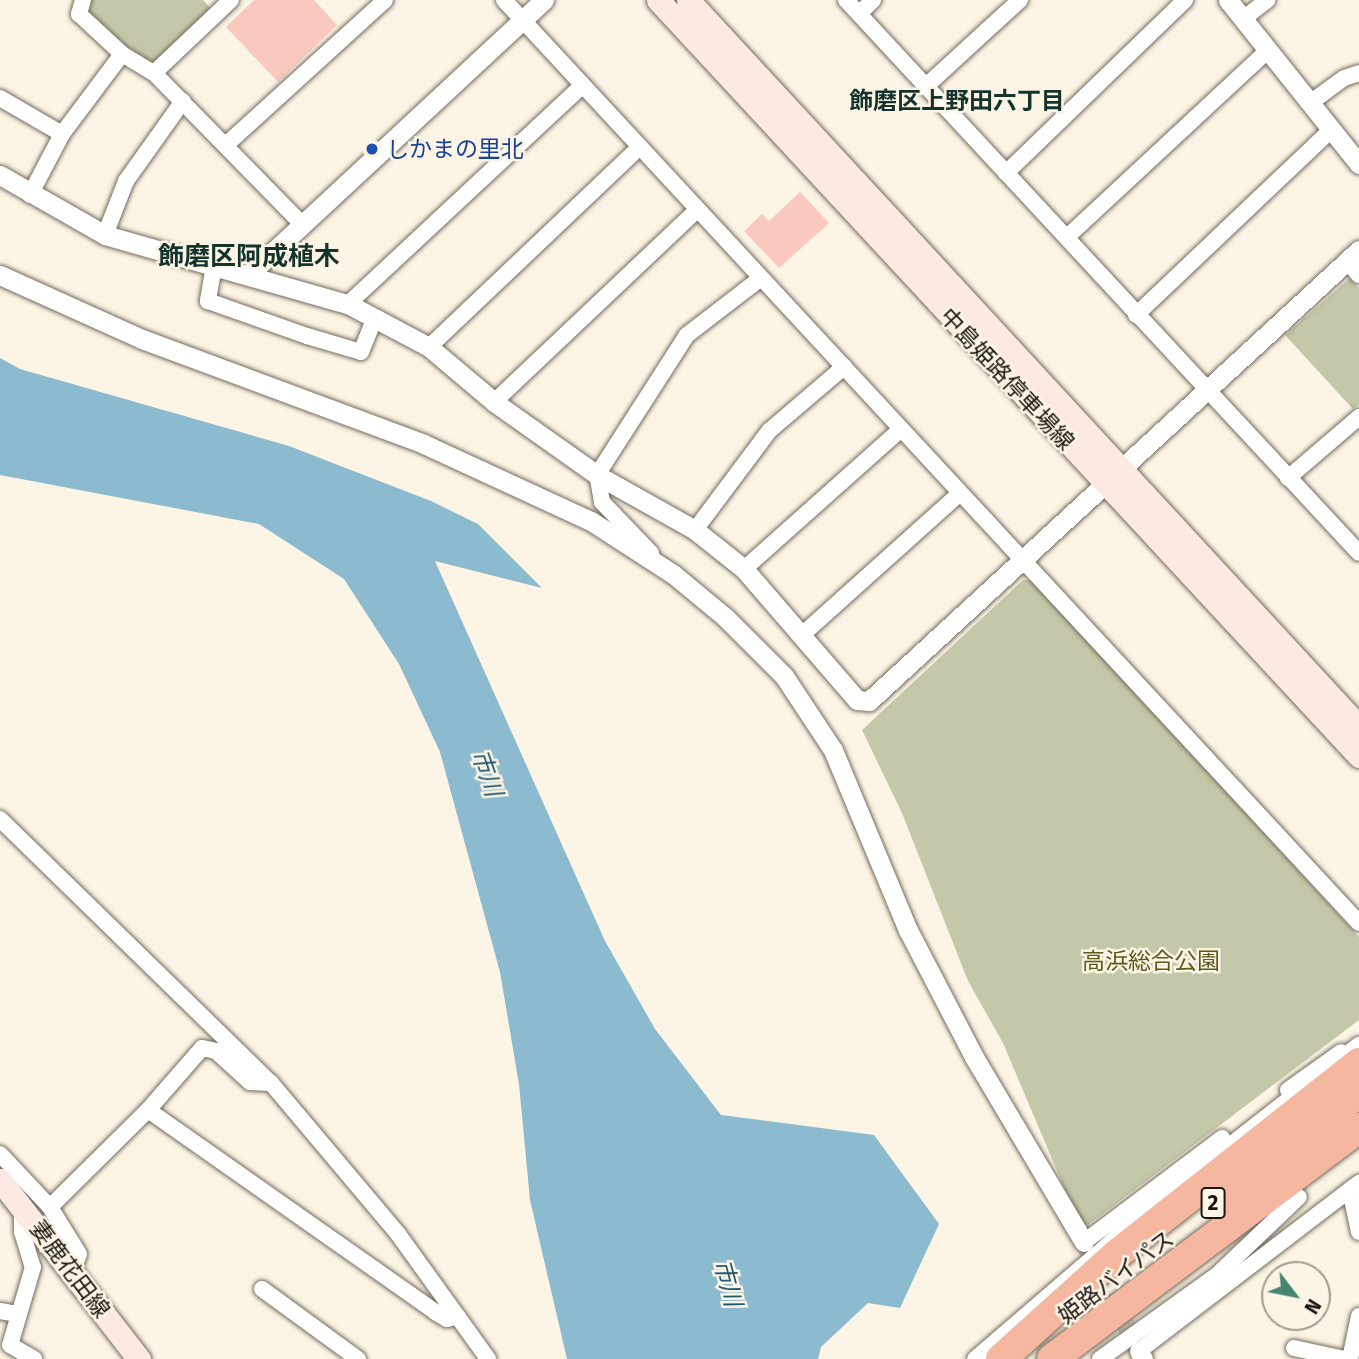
<!DOCTYPE html>
<html>
<head>
<meta charset="utf-8">
<style>
  body { margin:0 }
  #map { position:relative; width:1359px; height:1359px; overflow:hidden; background:#fcf4e4; font-family:"Fira Sans","Noto Sans JP",sans-serif }
  div>[style] { position:absolute }
  [style*='--x'] { left:calc(var(--x)*1px); top:calc(var(--y)*1px); width:calc(var(--w)*1px); rotate:calc(var(--a)*1deg) }
  .green>* { inset:0; background:#c4c7a8 }
  .water>* { inset:0; background:#8cbacf }
  .building>* { inset:0; background:#f9c9bf }
  .tertiary-tunnel>* { height:19px; margin-top:-9.5px; transform-origin:0; background:repeating-linear-gradient(90deg,#dad3c4 0 19px,transparent 0 29px) }
  .roads { filter:drop-shadow(0 0 2px #726b5d) drop-shadow(0 0 2px #726b5d) }
  .minor>* { height:16px; margin:-8px; padding:0 8px; transform-origin:8px; border-radius:8px; background:#fff }
  .tertiary>* { height:19px; margin:-9.5px; padding:0 9.5px; transform-origin:9.5px; border-radius:9.5px; background:#fff }
  .secondary>* { height:23px; margin:-11.5px; padding:0 11.5px; transform-origin:11.5px; border-radius:11.5px; background:#fce9e2 }
  .motorway>* { height:30px; margin:-15px; padding:0 15px; transform-origin:15px; border-radius:15px; background:#f5b79f }
  .dots>* { width:19px; height:19px; translate:-50% -50%; box-sizing:border-box; border:4px solid #fcf4e4; border-radius:50% }
  span { translate:-50% -50%; white-space:nowrap; text-align:center; line-height:1.15; -webkit-text-stroke:5px #fcf4e4; paint-order:stroke }
  .shield-label span { padding:2px 5px; background:#fcf4e4; border:2px solid; border-radius:5px; -webkit-text-stroke-width:0 }
  .shield-label { font-size:21px; color:#1a1712; font-weight:700 }
  .transit-label { font-size:23px; color:#164399 }
  .left { translate:0 -50%; text-align:left }
  .street-label { font-size:23px; color:#1a1712 }
  .park-label { font-size:23px; color:#585c1a }
  .neighbourhood-label { font-size:24px; color:#14332c; font-weight:700 }
  .water-label { font-size:24px; color:#205970; font-style:italic }
  .quarter-label { font-size:26px; color:#14332c; font-weight:700 }
  .north { position:absolute; left:1261px; top:1261px; width:70px; height:70px; box-sizing:border-box; background:#fcf4e4; border:2px solid #a29c90; border-radius:50%; rotate:122deg; font-size:19px; font-weight:700; line-height:28px; text-align:center; color:#1a1712 }
  .north::after { content:''; display:block; margin:auto; width:24px; height:32px; background:#448574; clip-path:polygon(50% 0,100% 100%,50% 72%,0 100%) }
</style>
</head>
<body>
<div id="map">
  <div class="green">
    <div style="clip-path:polygon(89px 0,203px 0,211px 9px,154px 63px,146px 62px,88px 16px)"></div>
    <div style="clip-path:polygon(1350px 278px,1359px 288px,1359px 404px,1353px 409px,1285px 335px)"></div>
    <div style="clip-path:polygon(1023px 580px,1032px 580px,1359px 937px,1359px 1020px,1088px 1225px,1081px 1222px,1063px 1185px,1003px 1043px,968px 981px,902px 813px,862px 730px)"></div>
  </div>
  <div class="water">
    <div style="clip-path:polygon(0 358px,20px 369px,289px 446px,431px 501px,478px 524px,542px 588px,435px 561px,605px 941px,655px 1029px,721px 1115px,874px 1135px,939px 1224px,900px 1308px,868px 1303px,821px 1347px,818px 1359px,567px 1359px,530px 1200px,519px 1084px,500px 972px,440px 752px,399px 664px,344px 579px,259px 524px,0 475px)"></div>
  </div>
  <div class="building">
    <div style="clip-path:polygon(254px 0,314px 0,337px 25px,278px 82px,226px 27px)"></div>
    <div style="clip-path:polygon(800px 192px,829px 223px,779px 268px,744px 231px,762px 214px,769px 221px)"></div>
  </div>
  <div class="tertiary-tunnel">
    <div style="--x:1084;--y:1242;--w:122;--a:63.2"></div>
  </div>
  <div class="roads">
    <div class="minor">
      <div style="--x:83;--y:0;--w:15;--a:106"></div>
      <div style="--x:79;--y:14;--w:59;--a:42.9"></div>
      <div style="--x:122;--y:54;--w:37;--a:31"></div>
      <div style="--x:154;--y:73;--w:211;--a:45.6"></div>
      <div style="--x:504;--y:0;--w:1258;--a:47.19"></div>
      <div style="--x:846;--y:0;--w:754;--a:47.15"></div>
      <div style="--x:859;--y:14;--w:20;--a:-45"></div>
      <div style="--x:1243;--y:19;--w:31;--a:-38"></div>
      <div style="--x:154;--y:73;--w:106;--a:-43.5"></div>
      <div style="--x:925;--y:87;--w:129;--a:-42.5"></div>
      <div style="--x:0;--y:98;--w:72;--a:30.1"></div>
      <div style="--x:1310;--y:103;--w:42;--a:-36.3"></div>
      <div style="--x:1344;--y:78;--w:16;--a:-18"></div>
      <div style="--x:228;--y:143;--w:212;--a:-42.3"></div>
      <div style="--x:1006;--y:173;--w:249;--a:-44"></div>
      <div style="--x:30;--y:195;--w:69;--a:-62.3"></div>
      <div style="--x:62;--y:134;--w:100;--a:-53.1"></div>
      <div style="--x:105;--y:235;--w:58;--a:-68.7"></div>
      <div style="--x:126;--y:181;--w:98;--a:-54.5"></div>
      <div style="--x:1067;--y:237;--w:272;--a:-42.9"></div>
      <div style="--x:1348;--y:262;--w:17;--a:50"></div>
      <div style="--x:214;--y:266;--w:36;--a:100"></div>
      <div style="--x:208;--y:301;--w:105;--a:19.5"></div>
      <div style="--x:307;--y:336;--w:56;--a:16.5"></div>
      <div style="--x:361;--y:352;--w:37;--a:-68"></div>
      <div style="--x:348;--y:304;--w:321;--a:-43"></div>
      <div style="--x:1136;--y:315;--w:269;--a:-43.5"></div>
      <div style="--x:429;--y:347;--w:289;--a:-43.5"></div>
      <div style="--x:494;--y:402;--w:279;--a:-43.4"></div>
      <div style="--x:1288;--y:478;--w:94;--a:-40.7"></div>
      <div style="--x:695;--y:530;--w:124;--a:-53.2"></div>
      <div style="--x:769;--y:431;--w:99;--a:-40.5"></div>
      <div style="--x:651;--y:553;--w:71;--a:-133.9"></div>
      <div style="--x:602;--y:502;--w:27;--a:-100"></div>
      <div style="--x:597;--y:475;--w:166;--a:-57.3"></div>
      <div style="--x:687;--y:335;--w:93;--a:-37.6"></div>
      <div style="--x:744;--y:569;--w:210;--a:-41.7"></div>
      <div style="--x:803;--y:634;--w:211;--a:-41.9"></div>
      <div style="--x:0;--y:819;--w:378;--a:44.3"></div>
      <div style="--x:271;--y:1083;--w:197;--a:49.9"></div>
      <div style="--x:398;--y:1234;--w:154;--a:54.2"></div>
      <div style="--x:1337;--y:1062;--w:28;--a:-38"></div>
      <div style="--x:1288;--y:1090;--w:65;--a:-35.6"></div>
      <div style="--x:148;--y:1110;--w:351;--a:35.1"></div>
      <div style="--x:435;--y:1312;--w:14;--a:30"></div>
      <div style="--x:447;--y:1319;--w:11;--a:-15"></div>
      <div style="--x:0;--y:1154;--w:73;--a:46.7"></div>
      <div style="--x:1350;--y:1190;--w:43;--a:77.9"></div>
      <div style="--x:22;--y:1206;--w:26;--a:90"></div>
      <div style="--x:22;--y:1232;--w:37;--a:73"></div>
      <div style="--x:33;--y:1267;--w:81;--a:106.4"></div>
      <div style="--x:10;--y:1345;--w:28;--a:30"></div>
      <div style="--x:1084;--y:1242;--w:173;--a:-37"></div>
      <div style="--x:72;--y:1275;--w:22;--a:-72"></div>
      <div style="--x:79;--y:1254;--w:55;--a:-121.7"></div>
      <div style="--x:50;--y:1207;--w:138;--a:-44.7"></div>
      <div style="--x:148;--y:1110;--w:82;--a:-48.9"></div>
      <div style="--x:202;--y:1048;--w:14;--a:12"></div>
      <div style="--x:216;--y:1051;--w:46;--a:42.4"></div>
      <div style="--x:250;--y:1082;--w:21;--a:3"></div>
      <div style="--x:262;--y:1289;--w:119;--a:36.1"></div>
      <div style="--x:0;--y:1311;--w:17;--a:10"></div>
      <div style="--x:1294;--y:1348;--w:52;--a:12.2"></div>
      <div style="--x:1139;--y:1351;--w:277;--a:-37.4"></div>
      <div style="--x:975;--y:1359;--w:238;--a:-40.7"></div>
      <div style="--x:1155;--y:1204;--w:187;--a:-38"></div>
      <div style="--x:1100;--y:1359;--w:144;--a:-35.7"></div>
      <div style="--x:1217;--y:1275;--w:113;--a:-43.6"></div>
      <div style="--x:1350;--y:1359;--w:44;--a:-78.2"></div>
    </div>
    <div class="tertiary">
      <div style="--x:1228;--y:0;--w:210;--a:51.4"></div>
      <div style="--x:0;--y:175;--w:121;--a:29.7"></div>
      <div style="--x:105;--y:235;--w:253;--a:15.9"></div>
      <div style="--x:348;--y:304;--w:92;--a:28"></div>
      <div style="--x:429;--y:347;--w:85;--a:40.2"></div>
      <div style="--x:494;--y:402;--w:126;--a:35.3"></div>
      <div style="--x:597;--y:475;--w:112;--a:29.3"></div>
      <div style="--x:695;--y:530;--w:63;--a:38.5"></div>
      <div style="--x:744;--y:569;--w:173;--a:49.2"></div>
      <div style="--x:857;--y:700;--w:12;--a:5"></div>
      <div style="--x:869;--y:701;--w:666;--a:-42.63"></div>
      <div style="--x:0;--y:275;--w:156;--a:24.3"></div>
      <div style="--x:142;--y:339;--w:301;--a:20.4"></div>
      <div style="--x:424;--y:444;--w:184;--a:24.8"></div>
      <div style="--x:591;--y:521;--w:98;--a:32.9"></div>
      <div style="--x:673;--y:574;--w:67;--a:39.6"></div>
      <div style="--x:725;--y:617;--w:83;--a:45"></div>
      <div style="--x:784;--y:676;--w:89;--a:56.5"></div>
      <div style="--x:833;--y:750;--w:195;--a:67.4"></div>
      <div style="--x:908;--y:930;--w:143;--a:62.5"></div>
      <div style="--x:974;--y:1057;--w:215;--a:59.3"></div>
      <div style="--x:248;--y:275;--w:404;--a:-42.9"></div>
      <div style="--x:1139;--y:1351;--w:9;--a:63"></div>
    </div>
    <div class="secondary">
      <div style="--x:658;--y:0;--w:1031;--a:47.16"></div>
      <div style="--x:688;--y:0;--w:989;--a:47.29"></div>
      <div style="--x:0;--y:1180;--w:227;--a:52.2"></div>
    </div>
    <div class="motorway">
      <div style="--x:1224;--y:1195;--w:169;--a:-37.1"></div>
      <div style="--x:1001;--y:1359;--w:155;--a:-42.1"></div>
      <div style="--x:1116;--y:1255;--w:310;--a:-38.3"></div>
      <div style="--x:1052;--y:1359;--w:384;--a:-37"></div>
    </div>
  </div>
  <div class="dots">
    <div style="left:372px;top:149px;background:#1a4fb4"></div>
  </div>
  <div class="shield-label">
    <span style="left:1213px;top:1203px">2</span>
  </div>
  <div class="transit-label">
    <span class="left" style="left:386px;top:149px">しかまの里北</span>
  </div>
  <div class="street-label">
    <span style="left:1007px;top:379px;rotate:47deg">中島姫路停車場線</span>
    <span style="left:70px;top:1269px;rotate:53deg">妻鹿花田線</span>
    <span style="left:1116px;top:1277px;rotate:-37deg">姫路バイパス</span>
  </div>
  <div class="park-label">
    <span style="left:1151px;top:961px">高浜総合公園</span>
  </div>
  <div class="neighbourhood-label">
    <span style="left:957px;top:102px">飾磨区上野田六丁目</span>
  </div>
  <div class="water-label">
    <span style="left:486px;top:773px;rotate:71deg">市川</span>
    <span style="left:727px;top:1283px;rotate:75deg">市川</span>
  </div>
  <div class="quarter-label">
    <span style="left:249px;top:257px">飾磨区阿成植木</span>
  </div>
  <div class="north">N</div>
</div>
</body>
</html>
